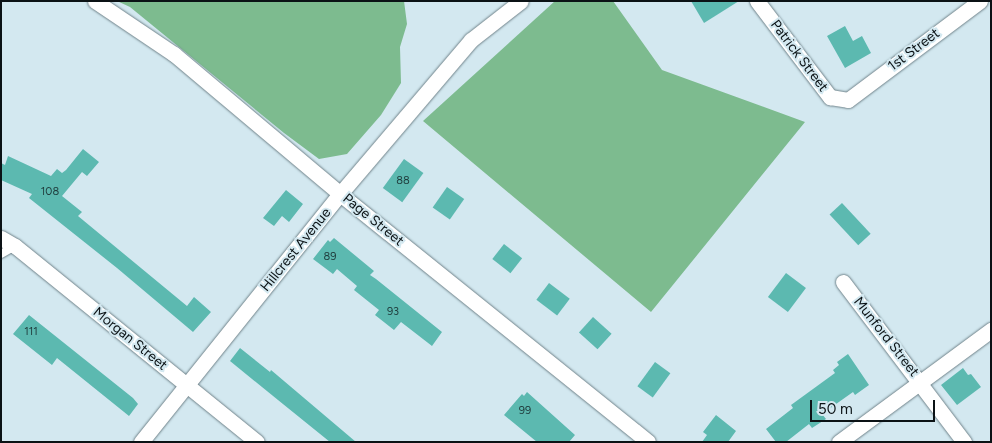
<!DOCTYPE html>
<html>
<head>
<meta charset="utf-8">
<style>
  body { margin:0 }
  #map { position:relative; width:992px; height:443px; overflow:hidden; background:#d3e8f0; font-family:Figtree,sans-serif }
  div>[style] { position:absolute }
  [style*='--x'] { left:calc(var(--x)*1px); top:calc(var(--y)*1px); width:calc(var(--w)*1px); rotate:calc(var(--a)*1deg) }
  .forest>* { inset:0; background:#7dbb8f }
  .building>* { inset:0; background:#5cb9b0; transform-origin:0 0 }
  .roads { filter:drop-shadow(0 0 1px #70838a) drop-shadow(0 0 1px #70838a) }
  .service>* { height:8px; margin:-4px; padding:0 4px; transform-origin:4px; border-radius:4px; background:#fff }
  .minor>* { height:15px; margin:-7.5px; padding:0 7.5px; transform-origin:7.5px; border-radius:7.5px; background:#fff }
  span { translate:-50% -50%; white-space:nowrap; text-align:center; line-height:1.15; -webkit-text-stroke:4px #d3e8f0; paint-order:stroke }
  .number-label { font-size:11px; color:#1f3c3c }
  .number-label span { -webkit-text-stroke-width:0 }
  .street-label { font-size:14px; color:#0b1215 }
  .frame { position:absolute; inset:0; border:2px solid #0b1215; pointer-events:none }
  .scale { position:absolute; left:810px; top:400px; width:125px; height:22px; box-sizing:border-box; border:2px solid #0b1215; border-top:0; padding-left:6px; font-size:15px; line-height:18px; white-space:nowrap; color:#0b1215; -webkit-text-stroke:4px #d3e8f0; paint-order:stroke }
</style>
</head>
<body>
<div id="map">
  <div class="forest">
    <div style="clip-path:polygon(117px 1px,404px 1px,407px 24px,400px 47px,401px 83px,381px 115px,347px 154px,319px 159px,284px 133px,130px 7px)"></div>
    <div style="clip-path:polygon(555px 1px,613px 1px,662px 70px,805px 122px,651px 312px,423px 121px)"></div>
  </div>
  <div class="building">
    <div style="clip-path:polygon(691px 1px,739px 1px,704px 23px)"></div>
    <div style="clip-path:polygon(845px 26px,853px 41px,862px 36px,871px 53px,845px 68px,827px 36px)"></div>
    <div style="clip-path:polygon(83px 149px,99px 162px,87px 176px,82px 172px,62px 196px,82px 212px,78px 216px,187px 306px,194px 297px,211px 312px,193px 332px,117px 268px,29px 198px,32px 194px,1px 180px,1px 163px,5px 165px,8px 156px,51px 176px,57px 169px,62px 173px,66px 170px)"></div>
    <div style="left:404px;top:159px;width:24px;height:36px;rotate:36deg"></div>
    <div style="left:447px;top:187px;width:21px;height:25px;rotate:35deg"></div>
    <div style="clip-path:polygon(286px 190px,303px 204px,289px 222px,282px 216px,274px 226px,263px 218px)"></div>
    <div style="left:842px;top:203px;width:42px;height:17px;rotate:47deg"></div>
    <div style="clip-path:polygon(334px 238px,374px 271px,370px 275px,376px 279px,442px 332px,432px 346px,401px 322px,394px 330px,375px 315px,379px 310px,354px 290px,357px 286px,337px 269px,333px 274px,313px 259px,328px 240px,330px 242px)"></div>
    <div style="left:504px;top:244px;width:23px;height:19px;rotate:38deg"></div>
    <div style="left:786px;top:273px;width:25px;height:30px;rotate:37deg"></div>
    <div style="left:549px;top:283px;width:26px;height:21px;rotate:37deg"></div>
    <div style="clip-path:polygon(29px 315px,133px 398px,138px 404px,129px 416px,57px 358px,52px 365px,13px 334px)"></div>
    <div style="left:593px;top:317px;width:25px;height:21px;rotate:42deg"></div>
    <div style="clip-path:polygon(240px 348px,270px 372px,271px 370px,356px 442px,330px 442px,278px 400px,230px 361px)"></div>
    <div style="clip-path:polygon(848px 354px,869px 385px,855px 395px,853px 392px,822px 414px,826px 419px,812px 428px,809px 424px,786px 442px,776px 442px,766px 429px,793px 408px,791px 405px,835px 373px,833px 370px,839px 365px,837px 362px)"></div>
    <div style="left:655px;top:362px;width:19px;height:30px;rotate:36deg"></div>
    <div style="clip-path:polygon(963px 368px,968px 375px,971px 374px,981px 387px,957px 405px,941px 385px)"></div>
    <div style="clip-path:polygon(527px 392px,575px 435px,569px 442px,537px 442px,504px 415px,522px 394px,524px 396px)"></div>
    <div style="clip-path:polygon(716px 415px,736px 431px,728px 442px,702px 442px,707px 435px,703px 432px)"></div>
  </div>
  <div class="roads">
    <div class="service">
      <div style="--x:1;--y:254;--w:16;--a:-30"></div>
    </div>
    <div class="minor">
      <div style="--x:95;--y:1;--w:95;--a:33.9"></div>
      <div style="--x:174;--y:54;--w:217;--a:40.1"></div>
      <div style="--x:340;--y:194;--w:395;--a:38.8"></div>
      <div style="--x:757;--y:1;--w:121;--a:52.8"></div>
      <div style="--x:830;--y:97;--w:18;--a:9"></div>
      <div style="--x:848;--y:100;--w:165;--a:-36.9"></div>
      <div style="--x:1;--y:238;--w:16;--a:30"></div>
      <div style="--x:15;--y:246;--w:311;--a:39"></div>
      <div style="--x:843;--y:282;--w:201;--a:52.9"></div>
      <div style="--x:141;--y:442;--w:318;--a:-51.3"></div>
      <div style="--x:340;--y:194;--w:202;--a:-49.6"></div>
      <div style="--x:471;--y:40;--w:63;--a:-38"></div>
      <div style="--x:839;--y:442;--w:189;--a:-36.4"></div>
    </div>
  </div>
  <div class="number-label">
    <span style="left:403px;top:181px">88</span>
    <span style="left:50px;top:192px">108</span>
    <span style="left:330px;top:257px">89</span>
    <span style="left:393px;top:312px">93</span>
    <span style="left:31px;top:332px">111</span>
    <span style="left:525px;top:411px">99</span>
  </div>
  <div class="street-label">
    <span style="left:914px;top:50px;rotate:-37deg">1st Street</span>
    <span style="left:799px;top:56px;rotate:53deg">Patrick Street</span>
    <span style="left:373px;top:220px;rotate:39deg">Page Street</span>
    <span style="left:296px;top:250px;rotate:-51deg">Hillcrest Avenue</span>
    <span style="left:886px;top:337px;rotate:52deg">Munford Street</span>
    <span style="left:130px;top:339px;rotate:39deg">Morgan Street</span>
  </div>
  <div class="frame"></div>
  <div class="scale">50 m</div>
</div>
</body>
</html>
